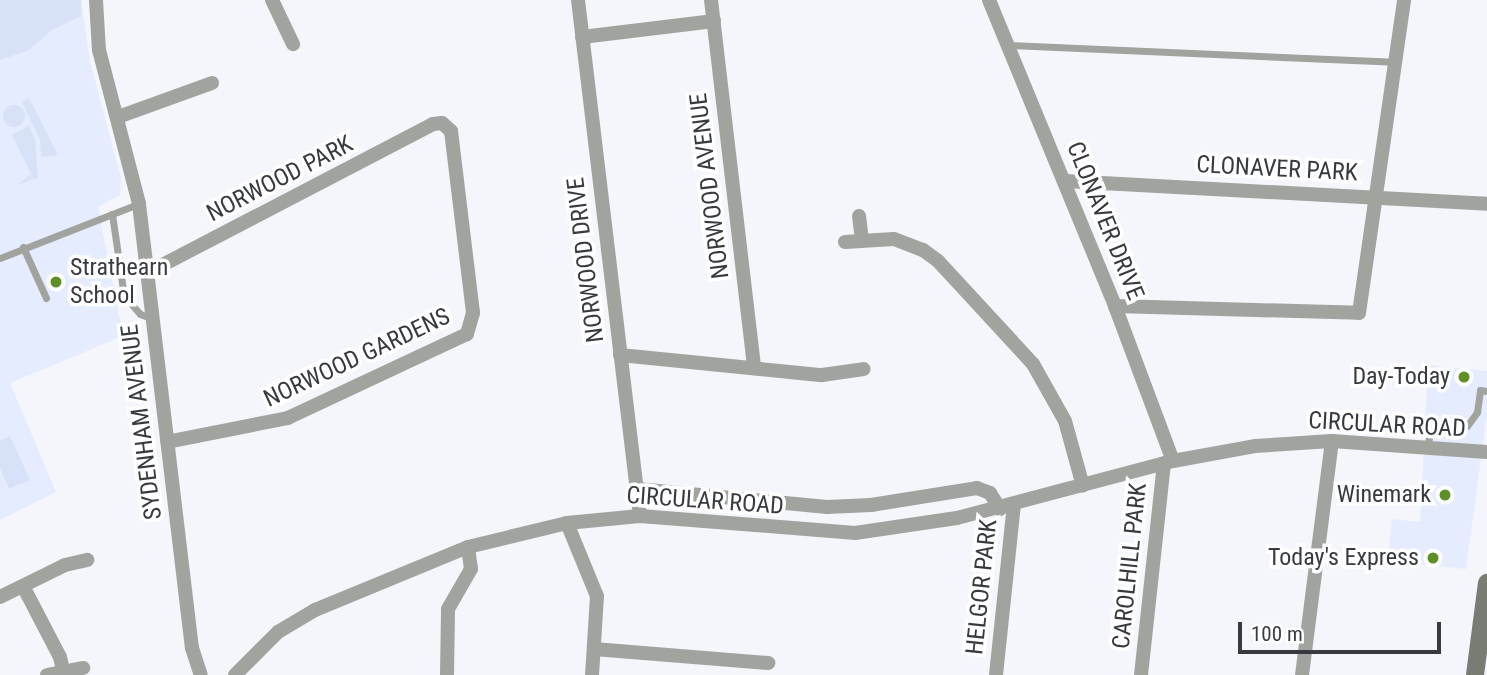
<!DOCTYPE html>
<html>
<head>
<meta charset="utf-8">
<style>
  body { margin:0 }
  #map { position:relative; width:1487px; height:675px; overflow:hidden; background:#f4f6fc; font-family:"Roboto Condensed",sans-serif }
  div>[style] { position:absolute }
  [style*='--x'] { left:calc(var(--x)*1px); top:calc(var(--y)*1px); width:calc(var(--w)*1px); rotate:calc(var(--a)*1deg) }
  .built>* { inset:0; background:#e4ecfd }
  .green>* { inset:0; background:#d7e1f8 }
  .round { border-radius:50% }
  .service>* { height:7px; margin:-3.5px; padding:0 3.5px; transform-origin:3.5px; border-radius:3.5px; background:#a1a49e }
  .minor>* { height:14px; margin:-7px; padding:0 7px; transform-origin:7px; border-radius:7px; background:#a1a49e }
  .secondary>* { height:18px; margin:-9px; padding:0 9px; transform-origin:9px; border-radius:9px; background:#787d74 }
  .dots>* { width:19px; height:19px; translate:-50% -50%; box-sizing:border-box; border:4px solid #fff; border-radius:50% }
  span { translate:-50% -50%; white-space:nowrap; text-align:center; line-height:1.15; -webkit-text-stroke:7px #fff; paint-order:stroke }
  .street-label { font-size:24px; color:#373a3f }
  .poi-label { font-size:24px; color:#373a3f }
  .left { translate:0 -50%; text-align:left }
  .right { translate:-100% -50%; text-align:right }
  .scale { position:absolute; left:1238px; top:622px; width:203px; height:32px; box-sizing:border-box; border:4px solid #373a3f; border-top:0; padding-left:9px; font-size:21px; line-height:24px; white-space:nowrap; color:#373a3f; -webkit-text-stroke:5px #fff; paint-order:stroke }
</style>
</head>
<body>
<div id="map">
  <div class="built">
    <div style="clip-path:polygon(0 0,81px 0,90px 61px,121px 178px,120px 195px,98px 207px,123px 336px,10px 383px,56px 492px,0 520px)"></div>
    <div style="clip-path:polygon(1428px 365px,1487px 371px,1487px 414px,1466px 569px,1388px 561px,1392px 519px,1420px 522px)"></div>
  </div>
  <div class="green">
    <div style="clip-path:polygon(0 0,81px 0,81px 16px,52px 30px,27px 51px,0 60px)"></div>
    <div style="clip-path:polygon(29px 98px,58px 155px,41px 157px,40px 140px,22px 102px)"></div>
    <div class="round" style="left:3px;top:105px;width:22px;height:22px"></div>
    <div style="clip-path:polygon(29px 126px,35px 140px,38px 178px,17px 185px,31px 174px,12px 135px)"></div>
    <div style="clip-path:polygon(10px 436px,30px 480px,9px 489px,0 468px,0 441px)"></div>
  </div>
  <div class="service">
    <div style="--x:1008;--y:45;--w:386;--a:2.5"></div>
    <div style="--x:112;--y:214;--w:83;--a:81.7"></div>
    <div style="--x:124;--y:296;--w:24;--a:48"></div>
    <div style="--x:140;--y:314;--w:14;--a:21"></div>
    <div style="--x:23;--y:247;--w:56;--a:65.7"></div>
    <div style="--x:0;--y:258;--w:148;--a:-21.4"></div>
    <div style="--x:1428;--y:448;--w:21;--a:-85"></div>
    <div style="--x:1430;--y:427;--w:37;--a:-2"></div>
    <div style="--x:1467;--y:426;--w:17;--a:-54"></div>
    <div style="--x:1477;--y:412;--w:22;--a:-82"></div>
    <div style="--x:1480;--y:390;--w:7;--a:8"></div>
  </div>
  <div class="minor">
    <div style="--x:96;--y:0;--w:50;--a:86.6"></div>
    <div style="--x:99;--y:50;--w:159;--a:75.4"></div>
    <div style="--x:139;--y:204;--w:447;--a:83.2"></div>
    <div style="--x:192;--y:648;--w:28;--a:72"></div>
    <div style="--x:272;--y:0;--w:49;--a:64.5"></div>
    <div style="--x:578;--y:0;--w:520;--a:83.15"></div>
    <div style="--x:711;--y:0;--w:370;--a:83.3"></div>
    <div style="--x:989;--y:0;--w:331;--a:67.6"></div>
    <div style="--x:1115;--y:306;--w:165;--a:69.5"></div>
    <div style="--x:582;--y:37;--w:133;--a:-6.9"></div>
    <div style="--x:118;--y:117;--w:100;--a:-19.9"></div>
    <div style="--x:1065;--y:181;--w:423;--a:3.1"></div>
    <div style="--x:859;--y:216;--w:25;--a:83"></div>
    <div style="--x:845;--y:242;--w:49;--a:-3.5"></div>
    <div style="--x:894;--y:239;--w:31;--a:21"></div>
    <div style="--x:923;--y:250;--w:19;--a:36"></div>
    <div style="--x:938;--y:261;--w:140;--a:47.3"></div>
    <div style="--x:1033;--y:364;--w:65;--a:60.7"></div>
    <div style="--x:1065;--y:421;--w:67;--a:74.5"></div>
    <div style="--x:147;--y:273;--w:322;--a:-27.5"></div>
    <div style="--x:433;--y:124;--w:9;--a:-6"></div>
    <div style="--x:442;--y:123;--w:12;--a:42"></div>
    <div style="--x:451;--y:131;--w:183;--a:83.1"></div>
    <div style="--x:473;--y:313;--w:22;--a:106"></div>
    <div style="--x:467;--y:334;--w:198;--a:154.9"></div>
    <div style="--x:288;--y:418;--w:123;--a:168.8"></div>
    <div style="--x:1115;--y:306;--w:244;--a:1.6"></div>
    <div style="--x:1359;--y:313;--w:316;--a:-81.8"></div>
    <div style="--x:620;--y:355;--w:203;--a:5.7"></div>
    <div style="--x:822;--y:375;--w:42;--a:-8.1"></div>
    <div style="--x:637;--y:489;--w:191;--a:5.4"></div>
    <div style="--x:827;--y:507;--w:44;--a:-2.6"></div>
    <div style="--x:871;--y:505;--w:107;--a:-9.1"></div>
    <div style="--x:977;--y:488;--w:14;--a:21"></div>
    <div style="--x:990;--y:493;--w:19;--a:58"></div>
    <div style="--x:567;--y:523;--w:79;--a:67.7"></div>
    <div style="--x:597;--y:596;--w:79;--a:93.6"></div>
    <div style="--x:23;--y:586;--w:80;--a:62.5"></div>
    <div style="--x:60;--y:657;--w:18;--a:77"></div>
    <div style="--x:0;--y:597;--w:72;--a:-26.2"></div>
    <div style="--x:65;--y:565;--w:23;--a:-13"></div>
    <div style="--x:594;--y:649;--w:175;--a:4.6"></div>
    <div style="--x:47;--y:675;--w:37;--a:-11"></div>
    <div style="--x:235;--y:675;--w:61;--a:-45"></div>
    <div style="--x:278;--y:632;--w:43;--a:-30.7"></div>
    <div style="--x:315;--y:610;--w:165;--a:-22.4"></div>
    <div style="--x:468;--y:547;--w:102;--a:-13.6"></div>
    <div style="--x:567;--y:523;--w:73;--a:-5.5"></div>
    <div style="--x:640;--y:516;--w:216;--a:4.5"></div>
    <div style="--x:855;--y:533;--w:103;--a:-8.4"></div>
    <div style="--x:957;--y:518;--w:223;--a:-14.8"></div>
    <div style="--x:1173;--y:461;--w:83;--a:-10.4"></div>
    <div style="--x:1255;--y:446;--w:77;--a:-3.7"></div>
    <div style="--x:1332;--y:441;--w:155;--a:4.1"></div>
    <div style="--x:447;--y:675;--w:66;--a:-89.1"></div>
    <div style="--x:448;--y:609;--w:46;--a:-60.1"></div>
    <div style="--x:471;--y:569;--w:22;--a:-98"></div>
    <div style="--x:996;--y:675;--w:171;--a:-84"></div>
    <div style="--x:1141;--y:675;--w:213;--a:-83.8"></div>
    <div style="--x:1302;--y:675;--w:236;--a:-82.7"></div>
  </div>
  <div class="secondary">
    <div style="--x:1475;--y:675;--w:93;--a:-82.6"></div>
  </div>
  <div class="dots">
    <div style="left:56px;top:282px;background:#5f9027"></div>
    <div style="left:1464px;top:377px;background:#5f9027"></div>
    <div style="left:1445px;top:495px;background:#5f9027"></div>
    <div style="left:1433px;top:558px;background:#5f9027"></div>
  </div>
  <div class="street-label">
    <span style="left:1277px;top:169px;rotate:3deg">CLONAVER PARK</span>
    <span style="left:280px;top:179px;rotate:-27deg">NORWOOD PARK</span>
    <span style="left:710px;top:186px;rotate:-97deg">NORWOOD AVENUE</span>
    <span style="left:1105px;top:221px;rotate:68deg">CLONAVER DRIVE</span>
    <span style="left:586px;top:260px;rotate:-97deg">NORWOOD DRIVE</span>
    <span style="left:357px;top:358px;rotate:-25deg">NORWOOD GARDENS</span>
    <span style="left:142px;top:422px;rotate:-97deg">SYDENHAM AVENUE</span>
    <span style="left:1387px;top:425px;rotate:3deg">CIRCULAR ROAD</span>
    <span style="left:705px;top:501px;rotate:4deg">CIRCULAR ROAD</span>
    <span style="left:1130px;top:566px;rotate:-84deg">CAROLHILL PARK</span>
    <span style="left:982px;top:587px;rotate:-84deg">HELGOR PARK</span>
  </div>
  <div class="poi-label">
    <span class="left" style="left:70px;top:282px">Strathearn<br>School</span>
    <span class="right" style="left:1450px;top:377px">Day-Today</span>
    <span class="right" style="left:1431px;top:495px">Winemark</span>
    <span class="right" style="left:1419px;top:558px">Today's Express</span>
  </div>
  <div class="scale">100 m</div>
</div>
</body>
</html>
